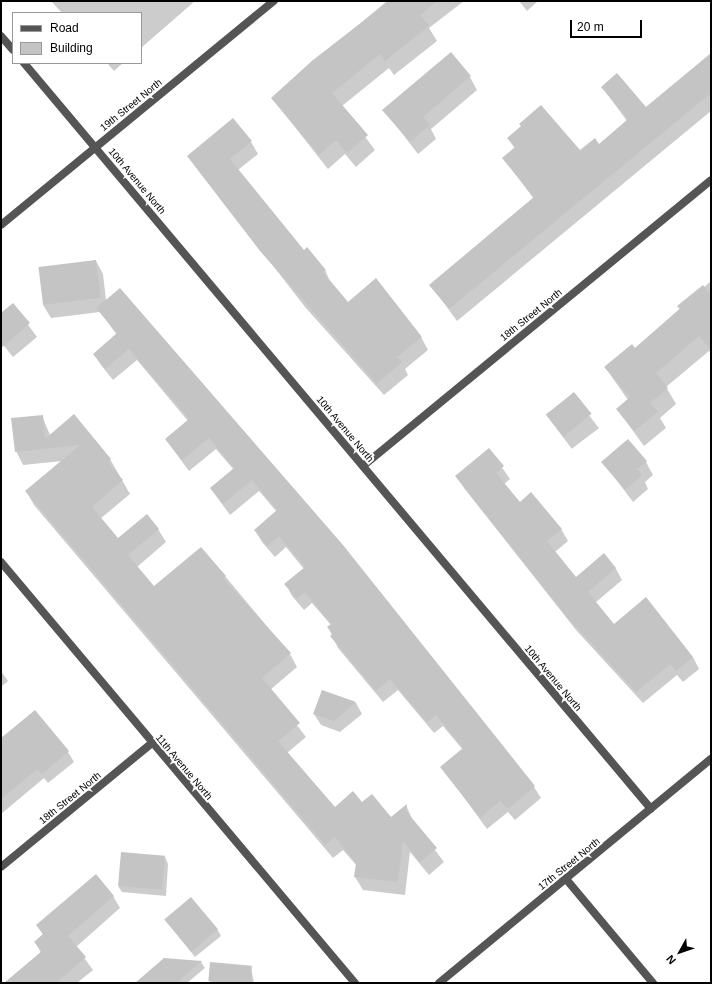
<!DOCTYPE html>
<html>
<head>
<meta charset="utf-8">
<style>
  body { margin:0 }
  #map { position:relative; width:712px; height:984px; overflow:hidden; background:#fff; font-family:Arial,sans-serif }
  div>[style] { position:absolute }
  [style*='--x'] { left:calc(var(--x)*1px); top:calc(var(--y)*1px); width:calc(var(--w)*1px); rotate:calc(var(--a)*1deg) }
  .shadow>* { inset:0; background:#0003; transform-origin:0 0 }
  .building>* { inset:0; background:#c4c4c4; transform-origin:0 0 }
  .street>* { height:8px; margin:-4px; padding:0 4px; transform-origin:4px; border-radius:4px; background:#555 }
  span { translate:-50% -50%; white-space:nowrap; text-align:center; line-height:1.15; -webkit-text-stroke:4px #fff; paint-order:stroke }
  .street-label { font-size:10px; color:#000 }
  .frame { position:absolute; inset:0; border:2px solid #000; pointer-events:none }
  .legend { position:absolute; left:12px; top:12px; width:130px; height:52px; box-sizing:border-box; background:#fff; border:1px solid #999; margin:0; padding:5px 7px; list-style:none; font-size:12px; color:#000 }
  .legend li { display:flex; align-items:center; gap:8px; height:20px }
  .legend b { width:20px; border:1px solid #999 }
  .north { position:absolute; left:660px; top:932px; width:40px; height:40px; -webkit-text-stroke:3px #fff; paint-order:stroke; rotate:230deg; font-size:11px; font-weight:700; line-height:16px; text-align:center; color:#000 }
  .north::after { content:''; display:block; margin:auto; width:14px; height:18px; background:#000; clip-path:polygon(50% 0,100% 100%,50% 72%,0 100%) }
  .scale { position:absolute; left:570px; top:20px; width:72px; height:18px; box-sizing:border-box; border:2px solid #000; border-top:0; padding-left:5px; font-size:12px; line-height:14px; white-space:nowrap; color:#000; -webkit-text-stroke:3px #fff; paint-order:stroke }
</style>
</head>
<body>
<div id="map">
  <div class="shadow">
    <div style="clip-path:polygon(51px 1px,195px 1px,141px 48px,141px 13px,62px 13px)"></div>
    <div style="clip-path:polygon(387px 1px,464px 1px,429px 28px,437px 41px,394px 75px,389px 68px,342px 106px,375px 150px,356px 167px,345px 154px,328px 169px,272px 98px)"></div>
    <div style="clip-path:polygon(519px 1px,538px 1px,527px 11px)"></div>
    <div style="clip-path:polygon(711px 54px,711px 111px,457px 321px,431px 285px,534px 199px,503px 158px,515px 149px,508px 138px,579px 152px,599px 145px,627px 121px,602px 87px,645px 108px)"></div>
    <div style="clip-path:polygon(107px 63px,123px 63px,114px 71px)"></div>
    <div style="clip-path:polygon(470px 77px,477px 90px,431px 129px,436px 139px,418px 154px,384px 110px)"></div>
    <div style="clip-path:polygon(251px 142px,258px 154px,238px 170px,304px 251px,325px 270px,331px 284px,348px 304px,421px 337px,428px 350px,405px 369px,408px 375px,384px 395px,305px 307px,189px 157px)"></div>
    <div style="clip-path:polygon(96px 261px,103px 274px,106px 300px,342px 546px,534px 787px,541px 798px,515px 820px,508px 812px,487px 829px,442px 767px,463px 750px,443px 726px,434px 733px,398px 690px,383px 702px,338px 648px,328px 627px,331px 625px,312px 603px,304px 610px,292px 596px,286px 584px,304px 569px,286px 547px,275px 557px,262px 542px,255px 530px,277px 512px,259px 491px,230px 515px,211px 489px,234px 470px,216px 449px,189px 471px,166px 440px,188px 421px,137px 360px,113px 380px,101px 365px,94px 354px,117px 335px,100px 312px,51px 318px,43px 305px)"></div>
    <div style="clip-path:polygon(711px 281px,711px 353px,709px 351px,666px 387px,676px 404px,660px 418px,666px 428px,644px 446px,617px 409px,628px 400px,605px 367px,634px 349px)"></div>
    <div style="clip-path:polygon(13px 304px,37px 337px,13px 357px,1px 342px,1px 314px)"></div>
    <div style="left:573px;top:394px;width:43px;height:34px;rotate:53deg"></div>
    <div style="clip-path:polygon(42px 416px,50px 435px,74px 416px,110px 459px,130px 494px,100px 519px,118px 540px,158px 529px,166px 542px,137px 567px,154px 588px,225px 576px,290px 654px,297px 667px,270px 690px,306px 737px,287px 753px,334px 809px,362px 803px,391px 818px,406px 805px,413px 821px,444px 862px,429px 875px,410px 852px,405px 895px,363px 890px,355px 877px,357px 866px,343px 850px,333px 858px,34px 505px,26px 491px,63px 461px,23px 465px,16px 451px)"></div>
    <div style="clip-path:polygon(489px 449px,510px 479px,504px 484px,519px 503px,561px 529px,568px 541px,555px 552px,576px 578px,604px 555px,616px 569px,622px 580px,595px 603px,614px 625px,693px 657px,699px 669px,683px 682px,677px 675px,643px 703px,576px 630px,464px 488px,457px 476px)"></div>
    <div style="clip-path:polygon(603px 462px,646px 462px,653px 475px,645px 482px,648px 489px,633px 502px)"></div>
    <div style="clip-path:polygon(1px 671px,8px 681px,1px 687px)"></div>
    <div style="clip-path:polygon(322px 691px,356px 703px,362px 714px,340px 732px,321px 725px,314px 714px)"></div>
    <div style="clip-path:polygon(68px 752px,74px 762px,48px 783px,44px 778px,1px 814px,1px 761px)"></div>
    <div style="clip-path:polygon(165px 857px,168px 864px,166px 896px,122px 892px,118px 886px)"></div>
    <div style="clip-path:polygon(113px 896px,120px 908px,76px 947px,93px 970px,77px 983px,6px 983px,41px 953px,35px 942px,43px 935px,38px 926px)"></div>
    <div style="clip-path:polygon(165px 919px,217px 929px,221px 936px,195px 957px)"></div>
    <div style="clip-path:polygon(165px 959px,201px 962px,205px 968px,187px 983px,136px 983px)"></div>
    <div style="clip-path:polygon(211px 963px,251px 967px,254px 983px,210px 983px)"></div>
  </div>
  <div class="building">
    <div style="clip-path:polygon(389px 1px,437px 1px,420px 15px,429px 26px,385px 61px,380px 54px,332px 93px,368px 135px,347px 153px,336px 140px,319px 155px,271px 98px,313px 60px)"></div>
    <div style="clip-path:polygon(451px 52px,471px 76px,423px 117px,430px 125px,410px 142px,382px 110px)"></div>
    <div style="clip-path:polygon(711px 53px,711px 93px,449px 309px,429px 285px,534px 197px,502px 158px,515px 147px,507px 138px,521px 126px,519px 124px,541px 105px,580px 150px,595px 138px,599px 144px,628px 119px,601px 87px,617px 73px,646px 107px)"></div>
    <div style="clip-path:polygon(233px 118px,252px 141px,230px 159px,304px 250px,307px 247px,326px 270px,323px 272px,348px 302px,376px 278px,422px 337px,397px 357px,402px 362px,377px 384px,260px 251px,187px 156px)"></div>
    <div style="left:96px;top:260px;width:38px;height:58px;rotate:83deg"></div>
    <div style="clip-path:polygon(703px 285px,711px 295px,711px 350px,699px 336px,656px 373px,668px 388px,650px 403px,658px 412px,634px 431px,616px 409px,630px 397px,604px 367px,632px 344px,635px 348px,680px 309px,677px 306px)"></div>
    <div style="clip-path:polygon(120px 288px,343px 545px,535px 786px,508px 809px,500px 801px,480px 818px,440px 767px,463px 748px,436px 715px,427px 722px,390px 679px,376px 691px,330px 636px,333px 634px,327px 627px,331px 624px,305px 592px,297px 599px,284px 584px,305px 567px,279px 536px,267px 546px,254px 530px,277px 510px,252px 480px,223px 504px,210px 488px,234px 468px,209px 438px,182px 460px,165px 439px,189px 419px,129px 349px,105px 369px,93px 354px,117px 333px,96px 308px)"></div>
    <div style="clip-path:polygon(13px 303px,30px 323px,1px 348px,1px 313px)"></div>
    <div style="left:574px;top:392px;width:28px;height:36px;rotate:51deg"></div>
    <div style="clip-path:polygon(74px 414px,111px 459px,108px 462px,123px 480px,92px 507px,118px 538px,147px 514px,159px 529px,128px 555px,154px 586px,201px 547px,226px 576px,223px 578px,291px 653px,262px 678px,300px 723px,278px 741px,335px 807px,353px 791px,362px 802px,372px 794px,391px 817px,407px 804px,406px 811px,437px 848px,420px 862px,403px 841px,398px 882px,354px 877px,356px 863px,335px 837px,325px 845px,25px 491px,80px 445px,15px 452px,11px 418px,43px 415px,45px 439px)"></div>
    <div style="clip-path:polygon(628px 439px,647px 461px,637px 469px,642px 475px,625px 490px,601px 462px)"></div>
    <div style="clip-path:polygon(489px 448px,504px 466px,496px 473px,520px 502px,531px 492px,562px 529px,547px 541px,576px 577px,604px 553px,616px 568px,588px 592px,614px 624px,646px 597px,693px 657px,676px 671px,670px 664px,636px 692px,568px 618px,455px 476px)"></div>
    <div style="clip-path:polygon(322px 690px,356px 702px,334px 721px,313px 714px)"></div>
    <div style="clip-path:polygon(35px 710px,69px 751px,42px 774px,37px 769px,1px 799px,1px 738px)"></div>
    <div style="left:121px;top:852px;width:44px;height:34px;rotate:5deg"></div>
    <div style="clip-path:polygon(96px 874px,114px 896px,68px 936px,86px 957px,56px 983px,4px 983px,42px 951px,34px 942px,43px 934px,36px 925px)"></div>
    <div style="left:191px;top:897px;width:42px;height:35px;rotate:50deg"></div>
    <div style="clip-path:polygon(164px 958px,202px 961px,176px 983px,135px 983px)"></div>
    <div style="left:210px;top:962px;width:42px;height:19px;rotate:5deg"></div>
  </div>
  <div class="street">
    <div style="--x:1;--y:36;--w:18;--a:49"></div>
    <div style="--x:24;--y:63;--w:974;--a:49.95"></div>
    <div style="--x:1;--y:225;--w:353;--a:-39.4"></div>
    <div style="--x:363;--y:466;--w:450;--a:-39.4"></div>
    <div style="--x:1;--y:562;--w:550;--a:49.94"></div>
    <div style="--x:1;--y:867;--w:194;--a:-39.4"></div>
    <div style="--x:566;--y:879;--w:136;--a:50.1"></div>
    <div style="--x:439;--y:983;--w:352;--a:-39.5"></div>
  </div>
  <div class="street-label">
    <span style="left:131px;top:105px;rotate:-39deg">19th Street North</span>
    <span style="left:137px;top:181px;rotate:50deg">10th Avenue North</span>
    <span style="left:531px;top:315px;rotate:-39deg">18th Street North</span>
    <span style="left:345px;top:429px;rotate:50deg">10th Avenue North</span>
    <span style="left:553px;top:678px;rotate:50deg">10th Avenue North</span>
    <span style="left:184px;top:767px;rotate:50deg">11th Avenue North</span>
    <span style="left:70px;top:798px;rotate:-39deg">18th Street North</span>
    <span style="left:569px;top:864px;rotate:-39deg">17th Street North</span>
  </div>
  <div class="frame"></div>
  <ul class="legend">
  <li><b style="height:5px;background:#555"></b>Road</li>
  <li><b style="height:11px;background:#c4c4c4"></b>Building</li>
  </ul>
  <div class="north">N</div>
  <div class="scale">20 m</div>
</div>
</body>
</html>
